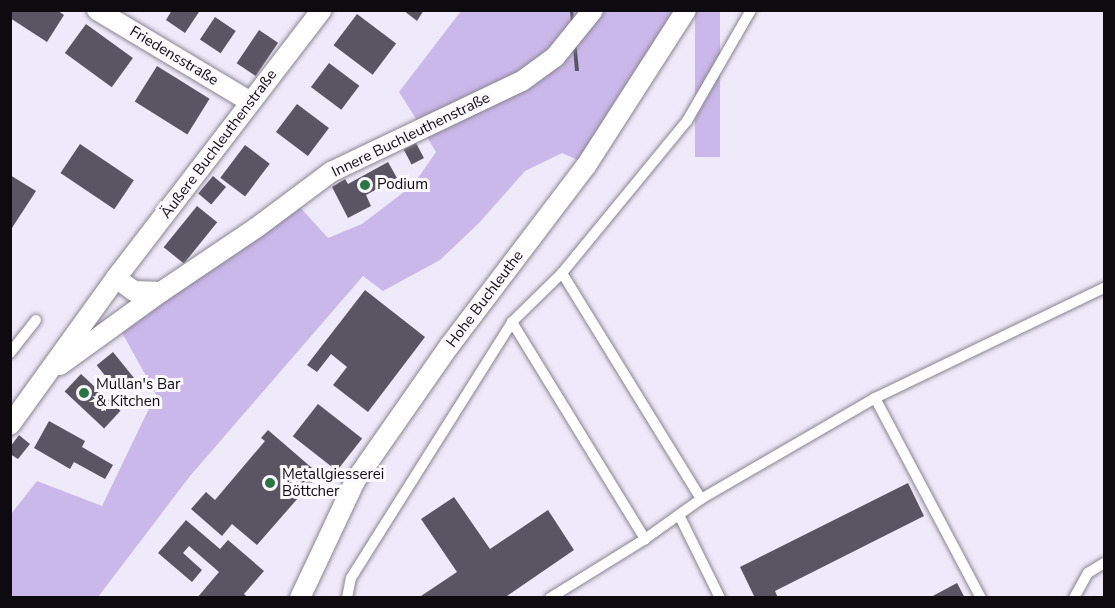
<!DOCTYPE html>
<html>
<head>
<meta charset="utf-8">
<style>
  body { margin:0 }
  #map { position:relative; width:1115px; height:608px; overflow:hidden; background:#efeaf9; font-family:"Nunito Sans",sans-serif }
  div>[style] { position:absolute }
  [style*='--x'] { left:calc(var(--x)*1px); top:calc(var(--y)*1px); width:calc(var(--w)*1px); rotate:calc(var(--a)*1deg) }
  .green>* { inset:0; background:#cbb8ea; transform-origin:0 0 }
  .building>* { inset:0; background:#5a5562; transform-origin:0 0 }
  .roads { filter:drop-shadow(0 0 2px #898492) drop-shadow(0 0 2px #898492) }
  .service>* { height:10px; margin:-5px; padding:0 5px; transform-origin:5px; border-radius:5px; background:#fff }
  .minor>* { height:20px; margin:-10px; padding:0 10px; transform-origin:10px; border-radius:10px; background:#fff }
  .dots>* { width:16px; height:16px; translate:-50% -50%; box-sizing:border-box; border:3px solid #fbf9fd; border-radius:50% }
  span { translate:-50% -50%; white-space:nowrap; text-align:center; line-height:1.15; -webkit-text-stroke:6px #fbf9fd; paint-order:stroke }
  .street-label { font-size:15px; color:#0d0b10 }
  .poi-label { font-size:15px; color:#0d0b10 }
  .left { translate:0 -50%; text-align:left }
  .frame { position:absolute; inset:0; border:12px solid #0d0b10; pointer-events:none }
</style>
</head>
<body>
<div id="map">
  <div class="green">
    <div style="clip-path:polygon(461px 11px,585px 11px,571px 30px,522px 77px,420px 125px,399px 92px)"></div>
    <div style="clip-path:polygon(600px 11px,678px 11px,580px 161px,562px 153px,525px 171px,478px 224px,440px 260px,383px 291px,363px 276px,190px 476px,98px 597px,11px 598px,11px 514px,37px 481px,102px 506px,156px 394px,120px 329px,298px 205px,328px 238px,362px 224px,413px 185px,436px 152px,425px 134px,473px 111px)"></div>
    <div style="left:695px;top:11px;width:25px;height:146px"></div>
  </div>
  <div class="building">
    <div style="clip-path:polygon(10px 10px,57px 10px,64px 15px,47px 42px,10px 18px)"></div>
    <div style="clip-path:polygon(172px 10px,197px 10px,199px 12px,185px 33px,166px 20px)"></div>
    <div style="clip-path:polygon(403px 10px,424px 10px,417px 21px)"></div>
    <div style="clip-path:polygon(570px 10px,573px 10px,579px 71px,575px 71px)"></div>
    <div style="left:357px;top:14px;width:49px;height:39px;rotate:37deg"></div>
    <div style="left:215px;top:17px;width:25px;height:27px;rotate:34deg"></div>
    <div style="left:86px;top:24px;width:58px;height:36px;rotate:36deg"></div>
    <div style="left:259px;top:30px;width:23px;height:40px;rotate:34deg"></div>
    <div style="left:329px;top:63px;width:38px;height:30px;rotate:37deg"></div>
    <div style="left:157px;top:66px;width:62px;height:42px;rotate:32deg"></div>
    <div style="left:297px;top:104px;width:40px;height:35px;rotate:37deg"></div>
    <div style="left:416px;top:143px;width:17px;height:14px;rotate:62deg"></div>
    <div style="left:80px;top:144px;width:65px;height:35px;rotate:34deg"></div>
    <div style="left:245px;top:145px;width:31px;height:41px;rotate:37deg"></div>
    <div style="clip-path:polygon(388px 162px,397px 178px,366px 195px,371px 206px,348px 218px,332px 187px,345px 179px,348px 184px)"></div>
    <div style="clip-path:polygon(10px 175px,36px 191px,10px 231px)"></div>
    <div style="left:213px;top:176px;width:17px;height:23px;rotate:40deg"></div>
    <div style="left:197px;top:206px;width:26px;height:53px;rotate:39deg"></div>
    <div style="clip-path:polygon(365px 290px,425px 337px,368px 412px,333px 385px,347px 367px,331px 354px,317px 372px,307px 365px)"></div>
    <div style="left:113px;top:352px;width:36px;height:21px;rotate:51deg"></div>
    <div style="left:81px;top:374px;width:54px;height:24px;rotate:43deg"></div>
    <div style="left:318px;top:404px;width:56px;height:41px;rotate:38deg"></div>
    <div style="clip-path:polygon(49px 421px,85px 441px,82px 447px,113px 465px,105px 479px,74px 462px,70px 469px,34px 448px)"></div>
    <div style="clip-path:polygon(268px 430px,319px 474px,257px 545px,232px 524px,222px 536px,191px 509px,206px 492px,215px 500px,265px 441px,261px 438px)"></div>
    <div style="clip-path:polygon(19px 435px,30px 444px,18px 459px,10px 454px,10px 447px)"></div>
    <div style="clip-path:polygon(908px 483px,924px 516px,775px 591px,778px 598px,755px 598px,740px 567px)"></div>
    <div style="clip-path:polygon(454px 497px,490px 549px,548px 510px,574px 550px,504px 598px,418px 598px,457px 572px,421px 519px)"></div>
    <div style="clip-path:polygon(186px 520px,220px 549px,228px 540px,264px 571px,244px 594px,248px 598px,197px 598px,219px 572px,189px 546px,183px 553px,202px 570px,192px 582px,158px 553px)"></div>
    <div style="clip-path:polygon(957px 583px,965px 598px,929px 598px)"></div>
  </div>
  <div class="roads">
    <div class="service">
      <div style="--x:562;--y:273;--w:265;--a:58.4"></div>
      <div style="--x:512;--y:322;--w:255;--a:58.5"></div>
      <div style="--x:10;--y:353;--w:42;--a:-51.8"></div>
      <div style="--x:875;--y:398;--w:226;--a:62.1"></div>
      <div style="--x:679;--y:515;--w:93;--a:63.7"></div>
      <div style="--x:347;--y:598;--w:20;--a:-79"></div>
      <div style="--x:351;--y:578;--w:302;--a:-57.8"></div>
      <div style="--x:512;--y:322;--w:70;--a:-44.4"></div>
      <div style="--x:562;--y:273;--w:197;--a:-50.6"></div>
      <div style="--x:687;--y:121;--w:128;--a:-60"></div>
      <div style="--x:550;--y:598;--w:112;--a:-31.8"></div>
      <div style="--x:645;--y:539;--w:69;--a:-35.5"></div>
      <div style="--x:701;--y:499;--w:201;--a:-30.1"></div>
      <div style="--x:875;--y:398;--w:254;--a:-25.7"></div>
      <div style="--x:1074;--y:598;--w:29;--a:-61"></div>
      <div style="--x:1088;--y:573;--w:19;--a:-32"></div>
    </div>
    <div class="minor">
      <div style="--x:97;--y:10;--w:179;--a:30.9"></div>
      <div style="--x:116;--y:278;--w:22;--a:36"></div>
      <div style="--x:134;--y:291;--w:27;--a:2"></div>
      <div style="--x:161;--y:292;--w:115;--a:-34"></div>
      <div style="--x:256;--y:228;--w:94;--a:-36.7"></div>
      <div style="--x:331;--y:172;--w:212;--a:-25.5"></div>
      <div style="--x:522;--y:81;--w:41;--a:-36"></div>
      <div style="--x:555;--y:57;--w:60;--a:-51"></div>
      <div style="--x:60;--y:365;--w:125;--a:-35.9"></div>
      <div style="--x:10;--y:425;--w:181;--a:-54.2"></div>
      <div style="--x:116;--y:278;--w:338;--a:-52.5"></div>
      <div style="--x:300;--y:598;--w:129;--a:-64.8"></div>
      <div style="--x:355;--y:481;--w:166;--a:-55.1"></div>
      <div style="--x:450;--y:345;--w:225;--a:-52.8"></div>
      <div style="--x:586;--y:166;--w:185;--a:-57.3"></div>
    </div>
  </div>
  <div class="dots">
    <div style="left:365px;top:185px;background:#297544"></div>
    <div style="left:84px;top:393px;background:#297544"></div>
    <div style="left:270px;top:483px;background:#297544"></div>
  </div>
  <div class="street-label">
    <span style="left:174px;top:56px;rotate:31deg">Friedensstraße</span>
    <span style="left:411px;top:135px;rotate:-26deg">Innere Buchleuthenstraße</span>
    <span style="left:219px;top:144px;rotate:-53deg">Äußere Buchleuthenstraße</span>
    <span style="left:485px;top:299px;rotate:-53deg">Hohe Buchleuthe</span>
  </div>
  <div class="poi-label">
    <span class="left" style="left:377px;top:185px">Podium</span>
    <span class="left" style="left:96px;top:393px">Mullan's Bar<br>&amp; Kitchen</span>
    <span class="left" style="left:282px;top:483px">Metallgiesserei<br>Böttcher</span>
  </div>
  <div class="frame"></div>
</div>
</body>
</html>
